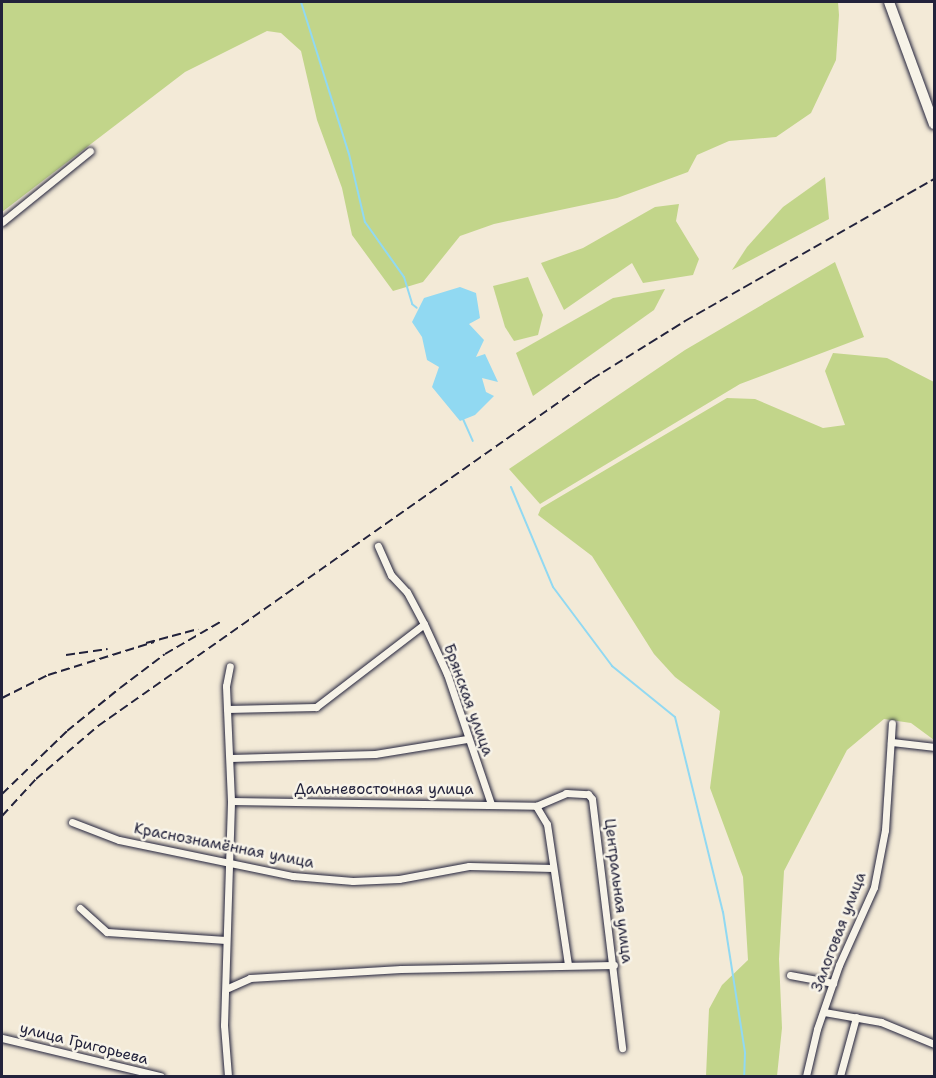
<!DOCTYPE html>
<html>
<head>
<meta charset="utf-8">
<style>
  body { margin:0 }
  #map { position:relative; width:936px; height:1078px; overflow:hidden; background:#f3ead7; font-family:"Shantell Sans",sans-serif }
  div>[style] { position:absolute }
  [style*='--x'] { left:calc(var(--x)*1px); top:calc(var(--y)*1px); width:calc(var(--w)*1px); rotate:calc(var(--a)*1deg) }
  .green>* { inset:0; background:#c2d58a }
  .water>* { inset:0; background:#91d9f2 }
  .stream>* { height:2px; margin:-1px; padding:0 1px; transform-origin:1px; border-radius:1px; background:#91d9f2 }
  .roads { filter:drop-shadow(0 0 2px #22223b) drop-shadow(0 0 2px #22223b) }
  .minor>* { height:7px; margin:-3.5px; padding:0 3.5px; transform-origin:3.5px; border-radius:3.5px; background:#f7f3e8 }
  .secondary>* { height:10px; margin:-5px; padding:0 5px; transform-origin:5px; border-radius:5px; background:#f7f3e8 }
  .rail>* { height:2px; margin-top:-1px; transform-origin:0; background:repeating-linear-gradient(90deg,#22223b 0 9px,transparent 0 13.5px) }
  span { translate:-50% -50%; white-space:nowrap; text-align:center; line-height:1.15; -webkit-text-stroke:5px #f7f3e8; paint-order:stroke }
  .street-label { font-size:15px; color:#22223b }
  .frame { position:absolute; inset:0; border:3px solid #22223b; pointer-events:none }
</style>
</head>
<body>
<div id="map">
  <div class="green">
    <div style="clip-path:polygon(2px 2px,838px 2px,839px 15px,836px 60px,811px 113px,776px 137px,729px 141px,697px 155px,688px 172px,617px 198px,494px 224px,460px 236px,423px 282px,393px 291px,352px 235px,342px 188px,317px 120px,301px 51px,281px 33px,267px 31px,185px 72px,2px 212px)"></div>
    <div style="clip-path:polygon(825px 177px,829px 219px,732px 270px,747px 247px,783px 207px)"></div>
    <div style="clip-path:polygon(679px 204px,676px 221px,699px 259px,693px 275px,643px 283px,632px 263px,564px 310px,541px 263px,583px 248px,655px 207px)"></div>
    <div style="clip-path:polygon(835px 262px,864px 337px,740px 384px,540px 504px,509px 469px,685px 350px)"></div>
    <div style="clip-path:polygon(528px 277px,543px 315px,538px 335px,514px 341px,505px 327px,493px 286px)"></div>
    <div style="clip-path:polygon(665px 289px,654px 310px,533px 396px,516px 353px,613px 298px)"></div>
    <div style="clip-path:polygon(833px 353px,887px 358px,934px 382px,934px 740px,911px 723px,884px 719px,847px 750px,784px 871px,779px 959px,782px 1028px,777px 1076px,706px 1076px,709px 1009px,722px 985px,748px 960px,743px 877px,710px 788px,720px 711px,675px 677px,654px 654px,592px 556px,538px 515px,541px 508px,727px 398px,755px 399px,823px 428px,845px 425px,825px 371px)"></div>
  </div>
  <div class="water">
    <div style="clip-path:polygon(460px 287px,476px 293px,480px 318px,469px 324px,484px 340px,476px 357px,485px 354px,498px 382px,482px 378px,486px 392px,494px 396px,475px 415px,460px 421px,432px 387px,439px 367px,427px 360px,422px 337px,412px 322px,424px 298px)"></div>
  </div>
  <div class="stream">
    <div style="--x:301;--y:2;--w:159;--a:72.5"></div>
    <div style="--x:349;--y:154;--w:70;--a:76.8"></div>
    <div style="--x:365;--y:222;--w:67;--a:54.7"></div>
    <div style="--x:404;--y:277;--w:28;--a:73"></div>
    <div style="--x:412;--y:304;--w:6;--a:39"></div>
    <div style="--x:463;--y:419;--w:24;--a:66"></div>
    <div style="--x:511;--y:487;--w:108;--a:67.2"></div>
    <div style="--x:553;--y:587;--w:99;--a:53.2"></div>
    <div style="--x:612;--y:666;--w:81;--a:39"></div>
    <div style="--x:675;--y:717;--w:201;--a:76.2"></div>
    <div style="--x:723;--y:912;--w:143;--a:81.1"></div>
    <div style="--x:745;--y:1053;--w:23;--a:92"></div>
  </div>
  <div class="roads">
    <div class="minor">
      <div style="--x:2;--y:222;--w:113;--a:-38.9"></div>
      <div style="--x:378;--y:546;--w:32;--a:66"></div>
      <div style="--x:391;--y:575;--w:23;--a:47"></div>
      <div style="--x:407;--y:592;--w:36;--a:62"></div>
      <div style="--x:424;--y:624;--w:55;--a:65.3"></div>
      <div style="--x:447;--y:674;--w:137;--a:71.3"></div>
      <div style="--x:227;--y:709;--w:89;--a:-1.3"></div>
      <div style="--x:316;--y:707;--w:136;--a:-37.5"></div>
      <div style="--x:891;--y:742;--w:43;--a:6.6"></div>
      <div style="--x:230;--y:758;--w:145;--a:-1.6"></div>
      <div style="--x:375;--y:754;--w:93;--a:-9.3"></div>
      <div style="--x:231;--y:801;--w:305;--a:0.9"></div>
      <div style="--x:536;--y:806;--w:33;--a:-23"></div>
      <div style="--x:566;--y:793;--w:22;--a:3"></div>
      <div style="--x:588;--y:794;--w:6;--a:51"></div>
      <div style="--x:592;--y:799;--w:251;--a:83.1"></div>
      <div style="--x:536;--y:806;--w:21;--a:59"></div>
      <div style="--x:547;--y:824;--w:142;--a:81.5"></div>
      <div style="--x:72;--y:822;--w:50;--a:21"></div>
      <div style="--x:119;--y:840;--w:178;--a:11.7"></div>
      <div style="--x:293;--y:876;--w:60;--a:4.8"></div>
      <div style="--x:353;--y:881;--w:46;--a:-2.5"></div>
      <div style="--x:399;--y:879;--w:71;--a:-10.5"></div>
      <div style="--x:469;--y:866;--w:84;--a:1.4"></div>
      <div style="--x:80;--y:908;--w:36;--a:42"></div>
      <div style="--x:107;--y:932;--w:119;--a:3.8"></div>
      <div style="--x:790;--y:975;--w:44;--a:10.5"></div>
      <div style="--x:228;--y:988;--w:24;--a:-24"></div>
      <div style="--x:250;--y:978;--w:151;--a:-3.4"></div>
      <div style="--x:401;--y:969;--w:213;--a:-1.1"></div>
      <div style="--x:824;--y:1012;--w:58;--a:10"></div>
      <div style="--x:881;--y:1022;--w:57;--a:22.5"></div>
      <div style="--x:2;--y:1038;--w:163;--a:13.5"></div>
      <div style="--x:228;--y:1076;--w:51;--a:-94.5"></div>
      <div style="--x:224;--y:1025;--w:224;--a:-88.2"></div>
      <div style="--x:231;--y:801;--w:115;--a:-92.5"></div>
      <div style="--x:226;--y:686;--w:20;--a:-79"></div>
      <div style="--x:806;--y:1076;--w:48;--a:-76.8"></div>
      <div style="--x:817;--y:1029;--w:68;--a:-71"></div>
      <div style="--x:839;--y:965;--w:85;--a:-65.8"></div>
      <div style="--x:874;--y:887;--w:58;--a:-79.1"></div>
      <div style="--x:885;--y:830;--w:107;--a:-86.3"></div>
      <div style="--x:840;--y:1076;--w:61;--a:-74.8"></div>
    </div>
    <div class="secondary">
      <div style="--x:889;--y:2;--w:130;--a:69.8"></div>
    </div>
  </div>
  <div class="rail">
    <div style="--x:146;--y:643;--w:54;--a:-15.1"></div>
    <div style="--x:66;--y:655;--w:42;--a:-8.1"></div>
    <div style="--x:2;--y:698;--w:51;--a:-26.6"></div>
    <div style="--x:48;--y:675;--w:111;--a:-17.3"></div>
    <div style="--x:2;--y:794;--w:91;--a:-44.1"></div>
    <div style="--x:67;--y:731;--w:68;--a:-39.1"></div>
    <div style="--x:120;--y:688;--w:56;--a:-37.1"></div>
    <div style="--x:165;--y:654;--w:66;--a:-30.1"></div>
    <div style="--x:2;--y:816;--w:50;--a:-47.4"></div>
    <div style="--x:36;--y:779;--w:82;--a:-40.5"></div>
    <div style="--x:98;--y:726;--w:604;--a:-35.09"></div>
    <div style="--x:592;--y:379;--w:110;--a:-31.9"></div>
    <div style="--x:685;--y:321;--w:287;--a:-29.7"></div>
  </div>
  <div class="street-label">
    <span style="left:468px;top:700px;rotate:70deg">Брянская улица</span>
    <span style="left:384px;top:790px">Дальневосточная улица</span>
    <span style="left:224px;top:846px;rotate:11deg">Краснознамённая улица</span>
    <span style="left:618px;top:891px;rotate:83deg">Центральная улица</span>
    <span style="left:839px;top:932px;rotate:-69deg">Залоговая улица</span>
    <span style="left:84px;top:1044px;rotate:14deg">улица Григорьева</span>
  </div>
  <div class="frame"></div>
</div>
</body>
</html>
